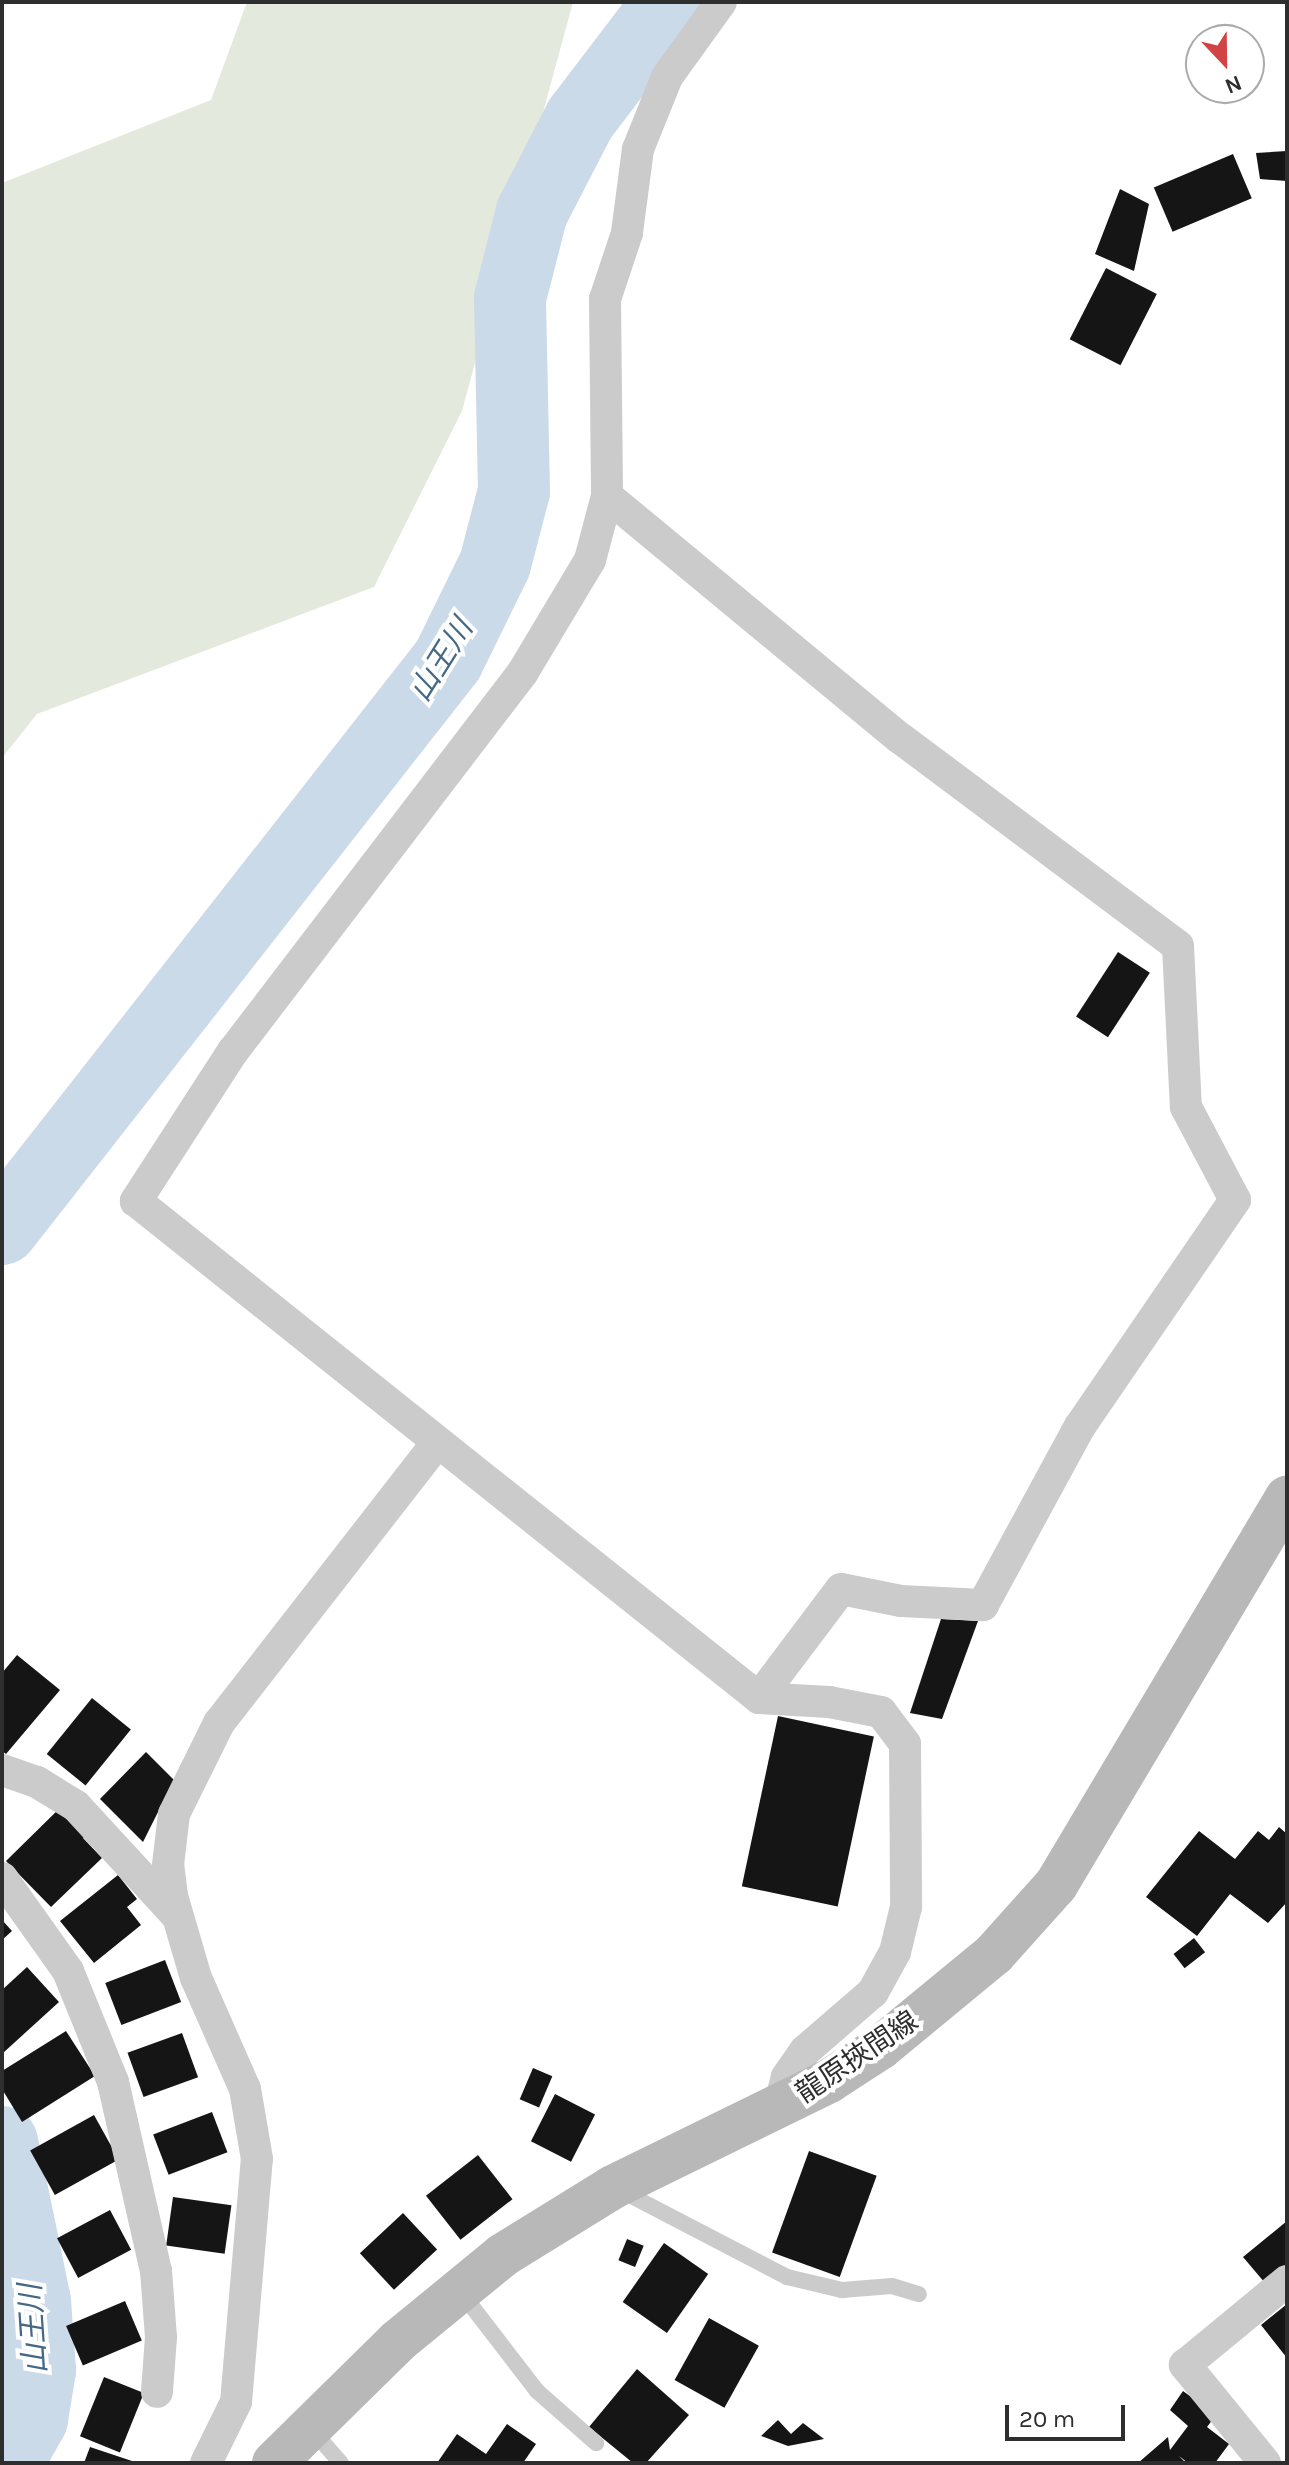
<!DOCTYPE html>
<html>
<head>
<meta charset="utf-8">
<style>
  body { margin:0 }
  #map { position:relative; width:1289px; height:2465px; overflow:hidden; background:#fff; font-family:Karla,"Noto Sans JP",sans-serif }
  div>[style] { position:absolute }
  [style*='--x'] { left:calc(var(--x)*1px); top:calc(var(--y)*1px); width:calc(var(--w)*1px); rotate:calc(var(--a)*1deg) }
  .green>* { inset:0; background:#e3eadd }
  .river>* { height:72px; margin:-36px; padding:0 36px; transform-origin:36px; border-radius:36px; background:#cbdae8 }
  .building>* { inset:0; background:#151515; transform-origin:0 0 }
  .service>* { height:16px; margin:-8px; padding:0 8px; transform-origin:8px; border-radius:8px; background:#cbcbcb }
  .minor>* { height:32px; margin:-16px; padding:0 16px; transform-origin:16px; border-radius:16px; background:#cbcbcb }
  .secondary>* { height:44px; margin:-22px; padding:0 22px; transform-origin:22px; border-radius:22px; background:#b8b8b8 }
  span { translate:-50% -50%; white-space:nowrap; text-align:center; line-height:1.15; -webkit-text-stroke:8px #fff; paint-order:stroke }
  .street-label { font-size:28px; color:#2e2e2e }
  .water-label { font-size:30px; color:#456887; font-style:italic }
  .frame { position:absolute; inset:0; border:4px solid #2e2e2e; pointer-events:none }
  .north { position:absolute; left:1185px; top:24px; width:80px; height:80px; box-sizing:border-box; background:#fff; border:2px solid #ababab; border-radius:50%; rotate:158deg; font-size:22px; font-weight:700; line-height:32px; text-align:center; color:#2e2e2e }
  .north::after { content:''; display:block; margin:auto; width:28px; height:36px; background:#d24443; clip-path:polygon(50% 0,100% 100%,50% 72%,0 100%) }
  .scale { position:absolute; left:1005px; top:2405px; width:120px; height:36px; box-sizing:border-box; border:4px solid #2e2e2e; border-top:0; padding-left:10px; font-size:24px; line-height:28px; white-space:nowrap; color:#2e2e2e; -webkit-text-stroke:6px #fff; paint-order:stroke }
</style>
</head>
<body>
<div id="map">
  <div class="green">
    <div style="clip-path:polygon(247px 2px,573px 2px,462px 411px,374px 587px,37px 714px,2px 758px,2px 183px,211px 100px)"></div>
  </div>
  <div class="river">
    <div style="--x:2;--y:1229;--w:723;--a:-51.91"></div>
    <div style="--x:448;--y:660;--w:107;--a:-63.9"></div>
    <div style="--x:495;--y:564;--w:75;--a:-75.4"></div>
    <div style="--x:514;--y:491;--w:193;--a:-91.2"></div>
    <div style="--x:510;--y:298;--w:89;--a:-75.7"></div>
    <div style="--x:532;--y:212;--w:105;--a:-62.7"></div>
    <div style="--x:580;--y:119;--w:147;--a:-52.7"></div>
    <div style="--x:2;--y:2142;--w:162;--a:78.3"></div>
    <div style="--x:35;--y:2301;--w:69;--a:85.9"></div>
    <div style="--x:40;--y:2370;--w:50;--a:99.3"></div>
    <div style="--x:32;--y:2419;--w:51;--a:119.6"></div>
  </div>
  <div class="building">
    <div style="clip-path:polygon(1287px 151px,1287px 181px,1260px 179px,1256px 153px)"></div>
    <div style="left:1233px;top:154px;width:48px;height:86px;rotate:67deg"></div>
    <div style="clip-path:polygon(1120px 189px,1149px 204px,1134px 271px,1095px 254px)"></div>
    <div style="left:1106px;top:268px;width:57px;height:80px;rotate:27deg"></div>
    <div style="left:1118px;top:952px;width:38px;height:77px;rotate:33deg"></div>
    <div style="clip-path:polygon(941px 1619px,978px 1621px,942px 1719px,910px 1713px)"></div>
    <div style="clip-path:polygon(17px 1655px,60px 1690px,6px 1754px,2px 1751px,2px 1673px)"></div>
    <div style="left:92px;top:1698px;width:50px;height:72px;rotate:39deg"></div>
    <div style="left:778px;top:1716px;width:98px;height:174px;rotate:12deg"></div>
    <div style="clip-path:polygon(146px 1752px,174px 1780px,143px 1842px,100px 1799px)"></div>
    <div style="clip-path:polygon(65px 1803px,92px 1831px,83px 1838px,102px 1858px,51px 1907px,6px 1861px)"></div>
    <div style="clip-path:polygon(1279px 1827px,1287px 1834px,1287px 1902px,1268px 1923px,1230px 1894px,1197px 1936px,1146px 1897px,1199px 1831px,1235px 1859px,1258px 1831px,1269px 1840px)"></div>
    <div style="clip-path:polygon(118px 1875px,137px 1899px,127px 1907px,141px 1925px,94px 1963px,60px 1921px)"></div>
    <div style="clip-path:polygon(2px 1920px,12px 1931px,2px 1940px)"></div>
    <div style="left:1194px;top:1938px;width:18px;height:26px;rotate:52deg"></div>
    <div style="left:165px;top:1960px;width:45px;height:64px;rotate:69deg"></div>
    <div style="clip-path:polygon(27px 1967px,59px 2002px,3px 2053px,2px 1990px)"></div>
    <div style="clip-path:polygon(66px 2031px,95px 2076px,22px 2122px,2px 2089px,2px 2071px)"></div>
    <div style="left:182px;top:2033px;width:47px;height:58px;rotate:70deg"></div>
    <div style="left:533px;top:2068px;width:21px;height:34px;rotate:23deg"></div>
    <div style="left:555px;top:2094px;width:45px;height:53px;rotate:27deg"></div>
    <div style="left:212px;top:2112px;width:43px;height:63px;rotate:69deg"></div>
    <div style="left:94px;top:2115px;width:51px;height:73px;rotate:61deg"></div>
    <div style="left:809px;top:2151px;width:72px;height:108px;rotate:20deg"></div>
    <div style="left:478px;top:2155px;width:56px;height:66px;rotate:52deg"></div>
    <div style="left:173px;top:2197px;width:59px;height:49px;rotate:8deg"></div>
    <div style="left:110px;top:2210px;width:45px;height:60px;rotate:62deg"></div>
    <div style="left:403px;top:2213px;width:50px;height:59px;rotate:47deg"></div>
    <div style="clip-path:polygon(1287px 2221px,1287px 2264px,1265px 2283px,1243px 2257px)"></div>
    <div style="left:627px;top:2239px;width:18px;height:23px;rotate:22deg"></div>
    <div style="left:664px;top:2243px;width:54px;height:72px;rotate:35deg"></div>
    <div style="left:125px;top:2301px;width:43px;height:64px;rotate:67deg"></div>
    <div style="clip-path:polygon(1287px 2304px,1287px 2358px,1261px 2325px)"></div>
    <div style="left:709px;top:2318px;width:57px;height:71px;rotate:29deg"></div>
    <div style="clip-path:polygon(637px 2369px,689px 2415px,646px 2463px,633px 2463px,589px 2427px)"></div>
    <div style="left:104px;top:2377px;width:43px;height:64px;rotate:22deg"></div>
    <div style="clip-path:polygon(1183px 2391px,1216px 2415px,1207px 2427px,1229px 2444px,1215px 2463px,1188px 2463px,1179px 2456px,1186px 2463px,1138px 2463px,1168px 2437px,1170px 2450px,1188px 2426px,1170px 2410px)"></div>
    <div style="clip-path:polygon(778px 2420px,791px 2434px,803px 2423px,824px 2439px,788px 2446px,761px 2436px)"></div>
    <div style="clip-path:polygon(507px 2424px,536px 2444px,523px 2463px,437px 2463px,457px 2434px,486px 2454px)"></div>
    <div style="clip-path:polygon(90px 2447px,135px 2462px,135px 2463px,84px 2463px)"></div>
  </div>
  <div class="service">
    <div style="--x:618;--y:2189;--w:191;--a:27.5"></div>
    <div style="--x:787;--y:2277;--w:57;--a:13.3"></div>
    <div style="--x:842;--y:2290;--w:50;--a:-4.6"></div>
    <div style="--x:892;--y:2286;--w:28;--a:17"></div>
    <div style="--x:460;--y:2291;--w:126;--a:52.4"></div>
    <div style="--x:537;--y:2391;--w:79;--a:41.4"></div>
    <div style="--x:311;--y:2429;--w:45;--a:48.6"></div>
  </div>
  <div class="minor">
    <div style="--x:721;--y:2;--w:92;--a:125.8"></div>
    <div style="--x:667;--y:77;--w:78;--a:111.9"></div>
    <div style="--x:638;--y:149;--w:85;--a:97.5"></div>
    <div style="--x:627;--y:233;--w:70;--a:108.4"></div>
    <div style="--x:605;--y:299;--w:197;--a:89.4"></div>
    <div style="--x:607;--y:496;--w:66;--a:104.9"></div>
    <div style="--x:590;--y:560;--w:131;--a:120.9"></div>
    <div style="--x:523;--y:672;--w:477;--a:127.4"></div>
    <div style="--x:233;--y:1051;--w:179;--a:122.9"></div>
    <div style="--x:136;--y:1201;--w:797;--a:38.58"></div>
    <div style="--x:759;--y:1698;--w:70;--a:3.3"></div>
    <div style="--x:829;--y:1702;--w:53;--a:10.9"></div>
    <div style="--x:881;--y:1712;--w:40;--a:53"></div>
    <div style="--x:905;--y:1744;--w:163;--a:89.6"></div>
    <div style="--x:906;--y:1907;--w:46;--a:103.7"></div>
    <div style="--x:895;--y:1952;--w:46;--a:118.8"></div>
    <div style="--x:873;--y:1992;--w:90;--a:139.1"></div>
    <div style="--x:805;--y:2051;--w:32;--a:125"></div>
    <div style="--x:787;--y:2077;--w:31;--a:105"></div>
    <div style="--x:607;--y:496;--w:380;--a:39.6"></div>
    <div style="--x:900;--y:738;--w:347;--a:36.8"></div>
    <div style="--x:1178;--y:946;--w:161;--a:87.2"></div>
    <div style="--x:1186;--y:1107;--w:105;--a:62.2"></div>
    <div style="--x:1235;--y:1200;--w:274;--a:124.4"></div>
    <div style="--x:1080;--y:1426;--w:204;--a:118.5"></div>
    <div style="--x:983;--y:1605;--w:82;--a:-177.2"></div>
    <div style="--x:901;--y:1601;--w:61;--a:-168.7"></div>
    <div style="--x:841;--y:1589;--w:136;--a:127"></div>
    <div style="--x:2;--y:1770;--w:37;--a:19"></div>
    <div style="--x:37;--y:1782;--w:46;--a:31.6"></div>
    <div style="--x:76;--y:1806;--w:149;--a:47.4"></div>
    <div style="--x:2;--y:1878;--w:114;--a:54.6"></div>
    <div style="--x:68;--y:1971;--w:120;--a:67.9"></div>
    <div style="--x:113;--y:2082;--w:194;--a:77.2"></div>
    <div style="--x:156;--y:2271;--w:66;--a:85.7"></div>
    <div style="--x:161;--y:2337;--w:55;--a:94.2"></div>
    <div style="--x:206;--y:2463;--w:68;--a:-63.8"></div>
    <div style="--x:236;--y:2402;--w:244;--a:-85.1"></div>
    <div style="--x:257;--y:2159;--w:71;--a:-99.7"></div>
    <div style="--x:245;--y:2089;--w:121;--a:-113.8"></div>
    <div style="--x:196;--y:1978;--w:85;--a:-106.3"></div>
    <div style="--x:172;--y:1896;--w:31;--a:-97"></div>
    <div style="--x:168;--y:1865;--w:51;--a:-83.3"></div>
    <div style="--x:174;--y:1814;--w:102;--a:-63.7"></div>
    <div style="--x:219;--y:1723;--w:353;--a:-52.1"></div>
    <div style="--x:1265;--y:2463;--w:127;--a:-129.2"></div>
    <div style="--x:1185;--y:2365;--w:132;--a:-39.5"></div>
  </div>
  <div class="secondary">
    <div style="--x:274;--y:2463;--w:174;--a:-44.5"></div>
    <div style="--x:398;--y:2341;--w:136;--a:-39.3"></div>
    <div style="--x:503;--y:2255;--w:129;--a:-31.7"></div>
    <div style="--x:613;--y:2187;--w:241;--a:-26.1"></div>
    <div style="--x:829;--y:2081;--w:61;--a:-32.9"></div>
    <div style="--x:880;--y:2048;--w:148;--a:-39.5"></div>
    <div style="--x:994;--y:1954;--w:93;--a:-48.1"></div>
    <div style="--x:1056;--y:1885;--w:451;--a:-59.2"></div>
  </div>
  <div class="street-label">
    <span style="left:857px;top:2057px;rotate:-34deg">龍原挾間線</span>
  </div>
  <div class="water-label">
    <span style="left:441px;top:660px;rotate:-58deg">山王川</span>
    <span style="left:33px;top:2329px;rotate:-94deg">山王川</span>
  </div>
  <div class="frame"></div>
  <div class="north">N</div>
  <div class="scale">20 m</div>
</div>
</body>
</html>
